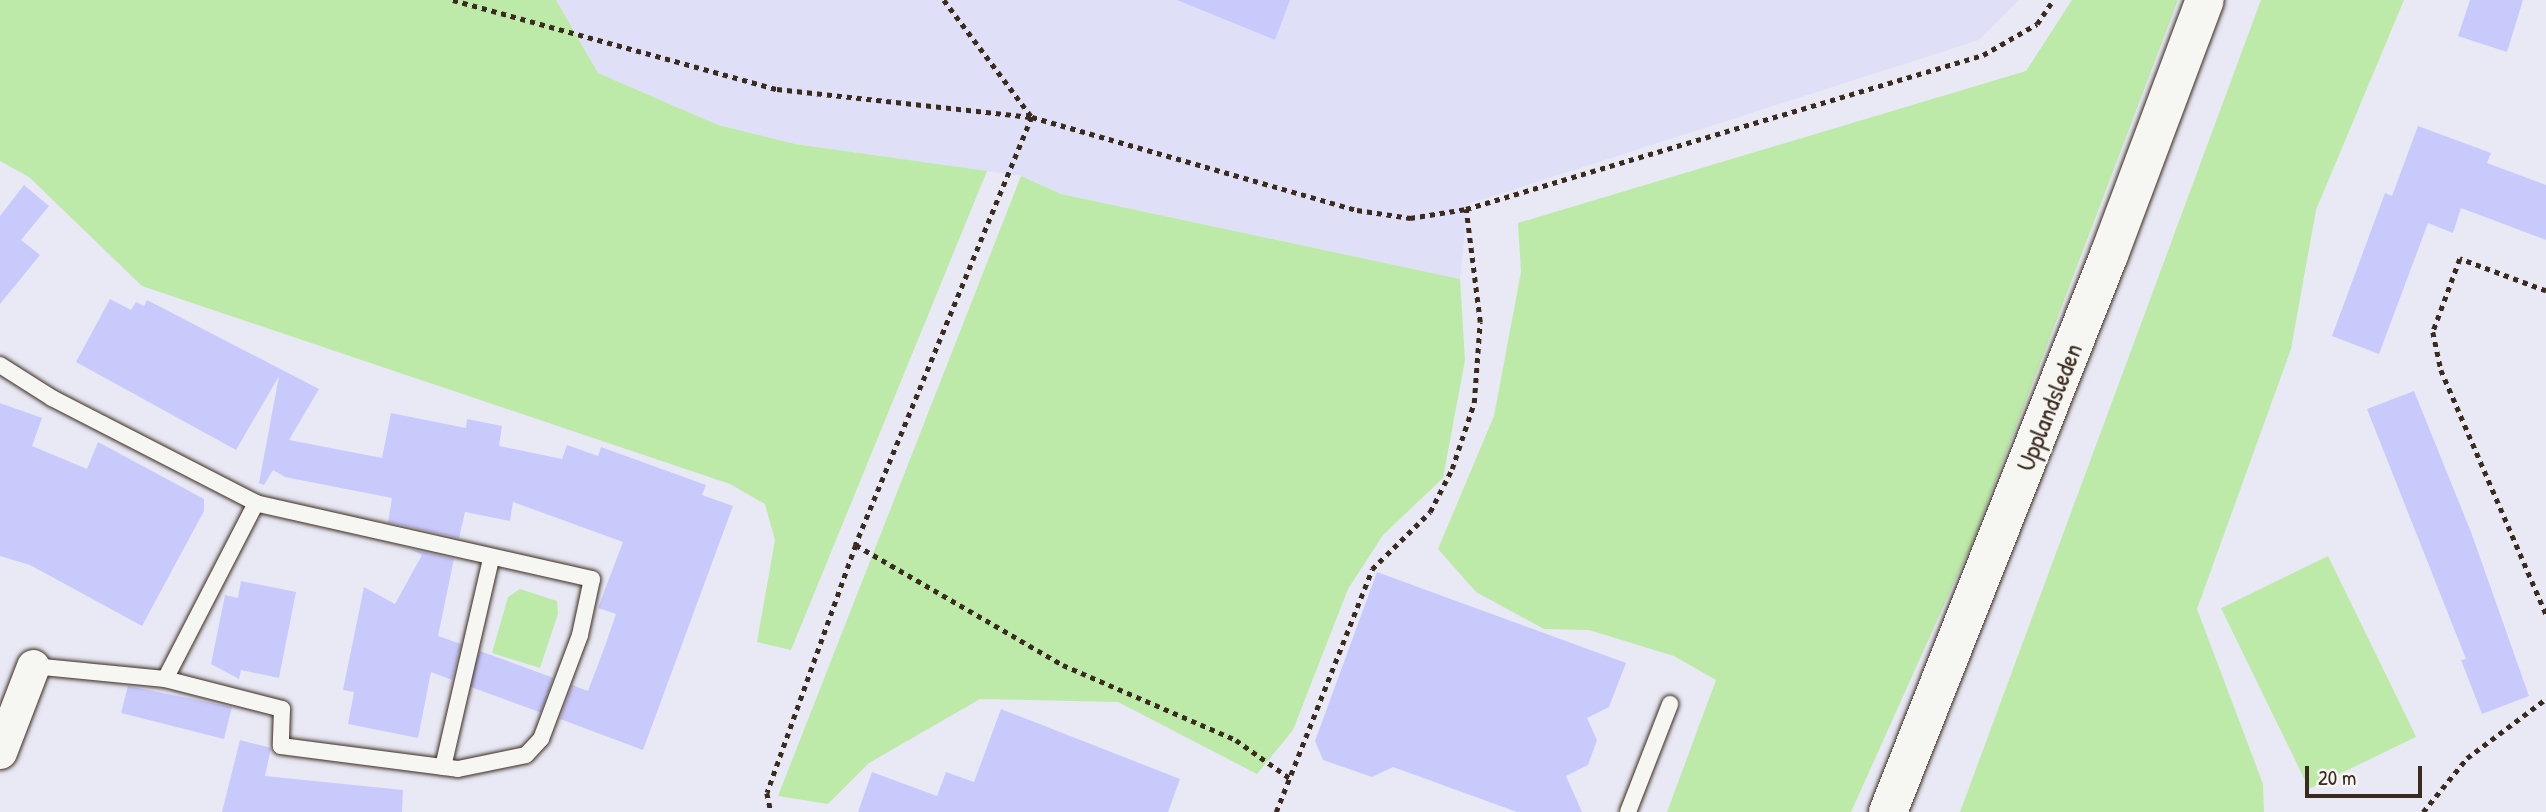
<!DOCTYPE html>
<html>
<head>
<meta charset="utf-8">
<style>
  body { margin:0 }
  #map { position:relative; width:2546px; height:812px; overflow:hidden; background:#e8e9f5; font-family:"Patrick Hand",sans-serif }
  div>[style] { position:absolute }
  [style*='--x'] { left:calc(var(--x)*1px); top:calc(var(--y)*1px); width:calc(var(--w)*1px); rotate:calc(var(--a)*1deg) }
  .built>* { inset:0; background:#dfe0f7 }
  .green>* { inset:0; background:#bdeaa8; transform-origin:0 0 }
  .building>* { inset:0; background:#c9cafc; transform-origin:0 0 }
  .path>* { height:4.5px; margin-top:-2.25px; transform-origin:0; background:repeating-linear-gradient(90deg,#3b2a1e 0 5px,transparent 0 10px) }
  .roads { filter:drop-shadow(0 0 2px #3b2a1e) drop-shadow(0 0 2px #3b2a1e) }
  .service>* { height:16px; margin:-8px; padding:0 8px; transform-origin:8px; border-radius:8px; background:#f6f6f2 }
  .minor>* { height:33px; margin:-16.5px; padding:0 16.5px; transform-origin:16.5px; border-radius:16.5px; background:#f6f6f2 }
  .tertiary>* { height:38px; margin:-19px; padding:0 19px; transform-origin:19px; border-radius:19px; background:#f6f6f2 }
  span { translate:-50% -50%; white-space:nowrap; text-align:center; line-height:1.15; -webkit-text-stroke:5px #f6f6f2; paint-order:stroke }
  .street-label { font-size:26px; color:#3b2a1e }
  .scale { position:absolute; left:2305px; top:766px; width:117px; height:32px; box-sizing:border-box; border:4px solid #3b2a1e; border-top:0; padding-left:9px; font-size:21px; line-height:24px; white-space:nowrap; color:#3b2a1e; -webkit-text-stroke:5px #f6f6f2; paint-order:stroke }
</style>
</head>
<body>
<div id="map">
  <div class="built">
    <div style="clip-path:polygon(556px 0,2019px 0,1979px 40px,1468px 204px,1460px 279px,1061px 194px,1021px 176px,795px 144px,718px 125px,598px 73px)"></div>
  </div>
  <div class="green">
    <div style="clip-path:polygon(0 0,556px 0,598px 73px,718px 125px,795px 144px,987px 171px,791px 650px,757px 642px,775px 540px,765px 504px,730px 484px,142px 286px,29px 177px,0 161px)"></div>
    <div style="clip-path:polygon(2072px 0,2178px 0,1972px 543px,1851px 812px,1667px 812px,1716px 680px,1674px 656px,1589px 630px,1544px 629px,1476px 592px,1438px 549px,1494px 416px,1521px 272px,1518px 223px,2026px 71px)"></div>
    <div style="clip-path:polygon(2261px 0,2404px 0,2316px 210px,2291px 349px,2197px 609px,2263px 784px,2264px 812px,1960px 812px)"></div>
    <div style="clip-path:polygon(1021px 176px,1061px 194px,1460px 279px,1465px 360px,1443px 478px,1383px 535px,1348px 589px,1293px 730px,1257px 774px,1118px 702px,980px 699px,869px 763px,828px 804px,778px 796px)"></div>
    <div style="left:2328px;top:556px;width:201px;height:119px;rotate:64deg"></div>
    <div style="clip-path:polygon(520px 589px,557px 601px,558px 614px,540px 668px,492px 653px,508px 597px)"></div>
  </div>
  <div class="building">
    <div style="clip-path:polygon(1177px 0,1290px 0,1275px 40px)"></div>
    <div style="clip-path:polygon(2470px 0,2523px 0,2507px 52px,2458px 36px)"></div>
    <div style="clip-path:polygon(2418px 126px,2491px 153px,2487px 163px,2546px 185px,2546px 240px,2461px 208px,2453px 233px,2428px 223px,2379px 354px,2332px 336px,2385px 193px,2392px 196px)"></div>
    <div style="clip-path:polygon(24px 185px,49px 206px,21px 240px,40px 255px,0 304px,0 216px)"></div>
    <div style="clip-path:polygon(110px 299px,131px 310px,136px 302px,144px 306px,147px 300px,319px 389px,289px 440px,382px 458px,391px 413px,466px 428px,467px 419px,502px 426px,499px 446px,562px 459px,567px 445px,598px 456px,601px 447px,706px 485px,702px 495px,733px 506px,643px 750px,560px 719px,572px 685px,588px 691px,605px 646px,616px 614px,598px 608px,623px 542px,513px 502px,510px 521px,465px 512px,459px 538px,388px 522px,392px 498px,285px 477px,273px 470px,264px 485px,259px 483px,279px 376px,236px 450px,76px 362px)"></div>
    <div style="clip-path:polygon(2414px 391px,2471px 532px,2529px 696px,2482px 714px,2461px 660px,2466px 659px,2367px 409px)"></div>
    <div style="clip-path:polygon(0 403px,42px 418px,32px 446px,87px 469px,98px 442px,204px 499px,204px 511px,142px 626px,30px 565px,0 556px)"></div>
    <div style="clip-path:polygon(410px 549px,454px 559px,438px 636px,461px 644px,452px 680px,431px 672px,418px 738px,348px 724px,354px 692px,343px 690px,364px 587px,395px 604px,422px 555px)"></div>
    <div style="clip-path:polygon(1377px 572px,1626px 663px,1609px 707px,1587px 718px,1597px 740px,1588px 765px,1566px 776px,1582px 812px,1517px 812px,1393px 767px,1372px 777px,1323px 760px,1315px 741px)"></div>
    <div style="clip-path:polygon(241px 581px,296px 592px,279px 678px,241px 670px,239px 679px,211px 664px,225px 595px,238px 598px)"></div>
    <div style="left:480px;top:651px;width:78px;height:37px;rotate:20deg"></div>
    <div style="clip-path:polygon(128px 686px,232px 707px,224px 739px,121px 713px)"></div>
    <div style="clip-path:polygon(1001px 709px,1180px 779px,1168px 812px,858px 812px,872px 772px,937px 796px,946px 772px,974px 782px)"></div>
    <div style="clip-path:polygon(240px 740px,271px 748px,265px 776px,403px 790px,402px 812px,222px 812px)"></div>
  </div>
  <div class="path">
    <div style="--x:453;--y:0;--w:336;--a:15.4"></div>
    <div style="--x:777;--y:89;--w:257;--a:6.3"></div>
    <div style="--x:1032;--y:117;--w:463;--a:112.4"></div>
    <div style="--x:856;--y:545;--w:263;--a:109.7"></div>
    <div style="--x:767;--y:793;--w:19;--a:78"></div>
    <div style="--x:944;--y:0;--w:146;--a:53.1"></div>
    <div style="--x:1032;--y:117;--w:338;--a:16"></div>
    <div style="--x:1357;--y:210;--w:54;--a:8.6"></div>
    <div style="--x:1410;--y:218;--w:57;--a:-9.1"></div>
    <div style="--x:1466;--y:209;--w:539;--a:-16.59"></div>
    <div style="--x:1983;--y:55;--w:62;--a:-29.9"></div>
    <div style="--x:2037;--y:24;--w:29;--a:-56"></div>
    <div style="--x:2546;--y:291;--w:92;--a:-159.6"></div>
    <div style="--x:2460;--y:259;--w:78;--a:110.3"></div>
    <div style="--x:2433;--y:332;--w:39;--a:78"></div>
    <div style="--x:2441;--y:370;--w:266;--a:66.7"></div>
    <div style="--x:856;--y:545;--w:239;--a:30.1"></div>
    <div style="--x:1063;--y:665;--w:189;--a:23.4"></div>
    <div style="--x:1236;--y:740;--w:67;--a:35.3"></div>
    <div style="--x:1276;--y:812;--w:261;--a:-68.4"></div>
    <div style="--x:1372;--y:569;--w:81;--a:-44.5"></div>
    <div style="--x:1430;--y:512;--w:48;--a:-62.9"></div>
    <div style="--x:1452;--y:469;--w:70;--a:-71.6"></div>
    <div style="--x:1474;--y:403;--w:81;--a:-85.8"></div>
    <div style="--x:1480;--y:322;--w:114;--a:-97.1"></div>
    <div style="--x:2423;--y:812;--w:70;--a:-50.8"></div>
    <div style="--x:2467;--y:758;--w:99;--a:-36.8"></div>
  </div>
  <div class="roads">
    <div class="service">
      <div style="--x:0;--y:365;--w:62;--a:32.4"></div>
      <div style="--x:52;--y:398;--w:229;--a:27.2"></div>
      <div style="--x:256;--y:503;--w:198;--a:117.3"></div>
      <div style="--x:165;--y:679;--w:133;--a:-174.4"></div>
      <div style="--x:165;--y:679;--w:121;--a:14.4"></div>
      <div style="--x:282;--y:709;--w:37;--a:92"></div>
      <div style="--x:281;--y:746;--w:178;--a:7.4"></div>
      <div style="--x:458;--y:769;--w:69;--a:-11.6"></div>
      <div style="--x:526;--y:755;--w:22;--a:-47"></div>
      <div style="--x:541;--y:739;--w:111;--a:-69.4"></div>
      <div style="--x:580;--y:635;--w:57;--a:-77.9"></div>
      <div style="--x:592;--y:579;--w:344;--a:-167.3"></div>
      <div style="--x:443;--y:767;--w:213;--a:-77"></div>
      <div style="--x:1628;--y:812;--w:116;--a:-68.7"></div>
    </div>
    <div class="minor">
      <div style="--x:0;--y:752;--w:92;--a:-69"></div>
    </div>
    <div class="tertiary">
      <div style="--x:1888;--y:812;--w:599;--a:-68.36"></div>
      <div style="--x:2109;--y:255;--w:272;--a:-69.4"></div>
    </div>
  </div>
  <div class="street-label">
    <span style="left:2049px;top:407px;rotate:-68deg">Upplandsleden</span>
  </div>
  <div class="scale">20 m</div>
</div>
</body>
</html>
